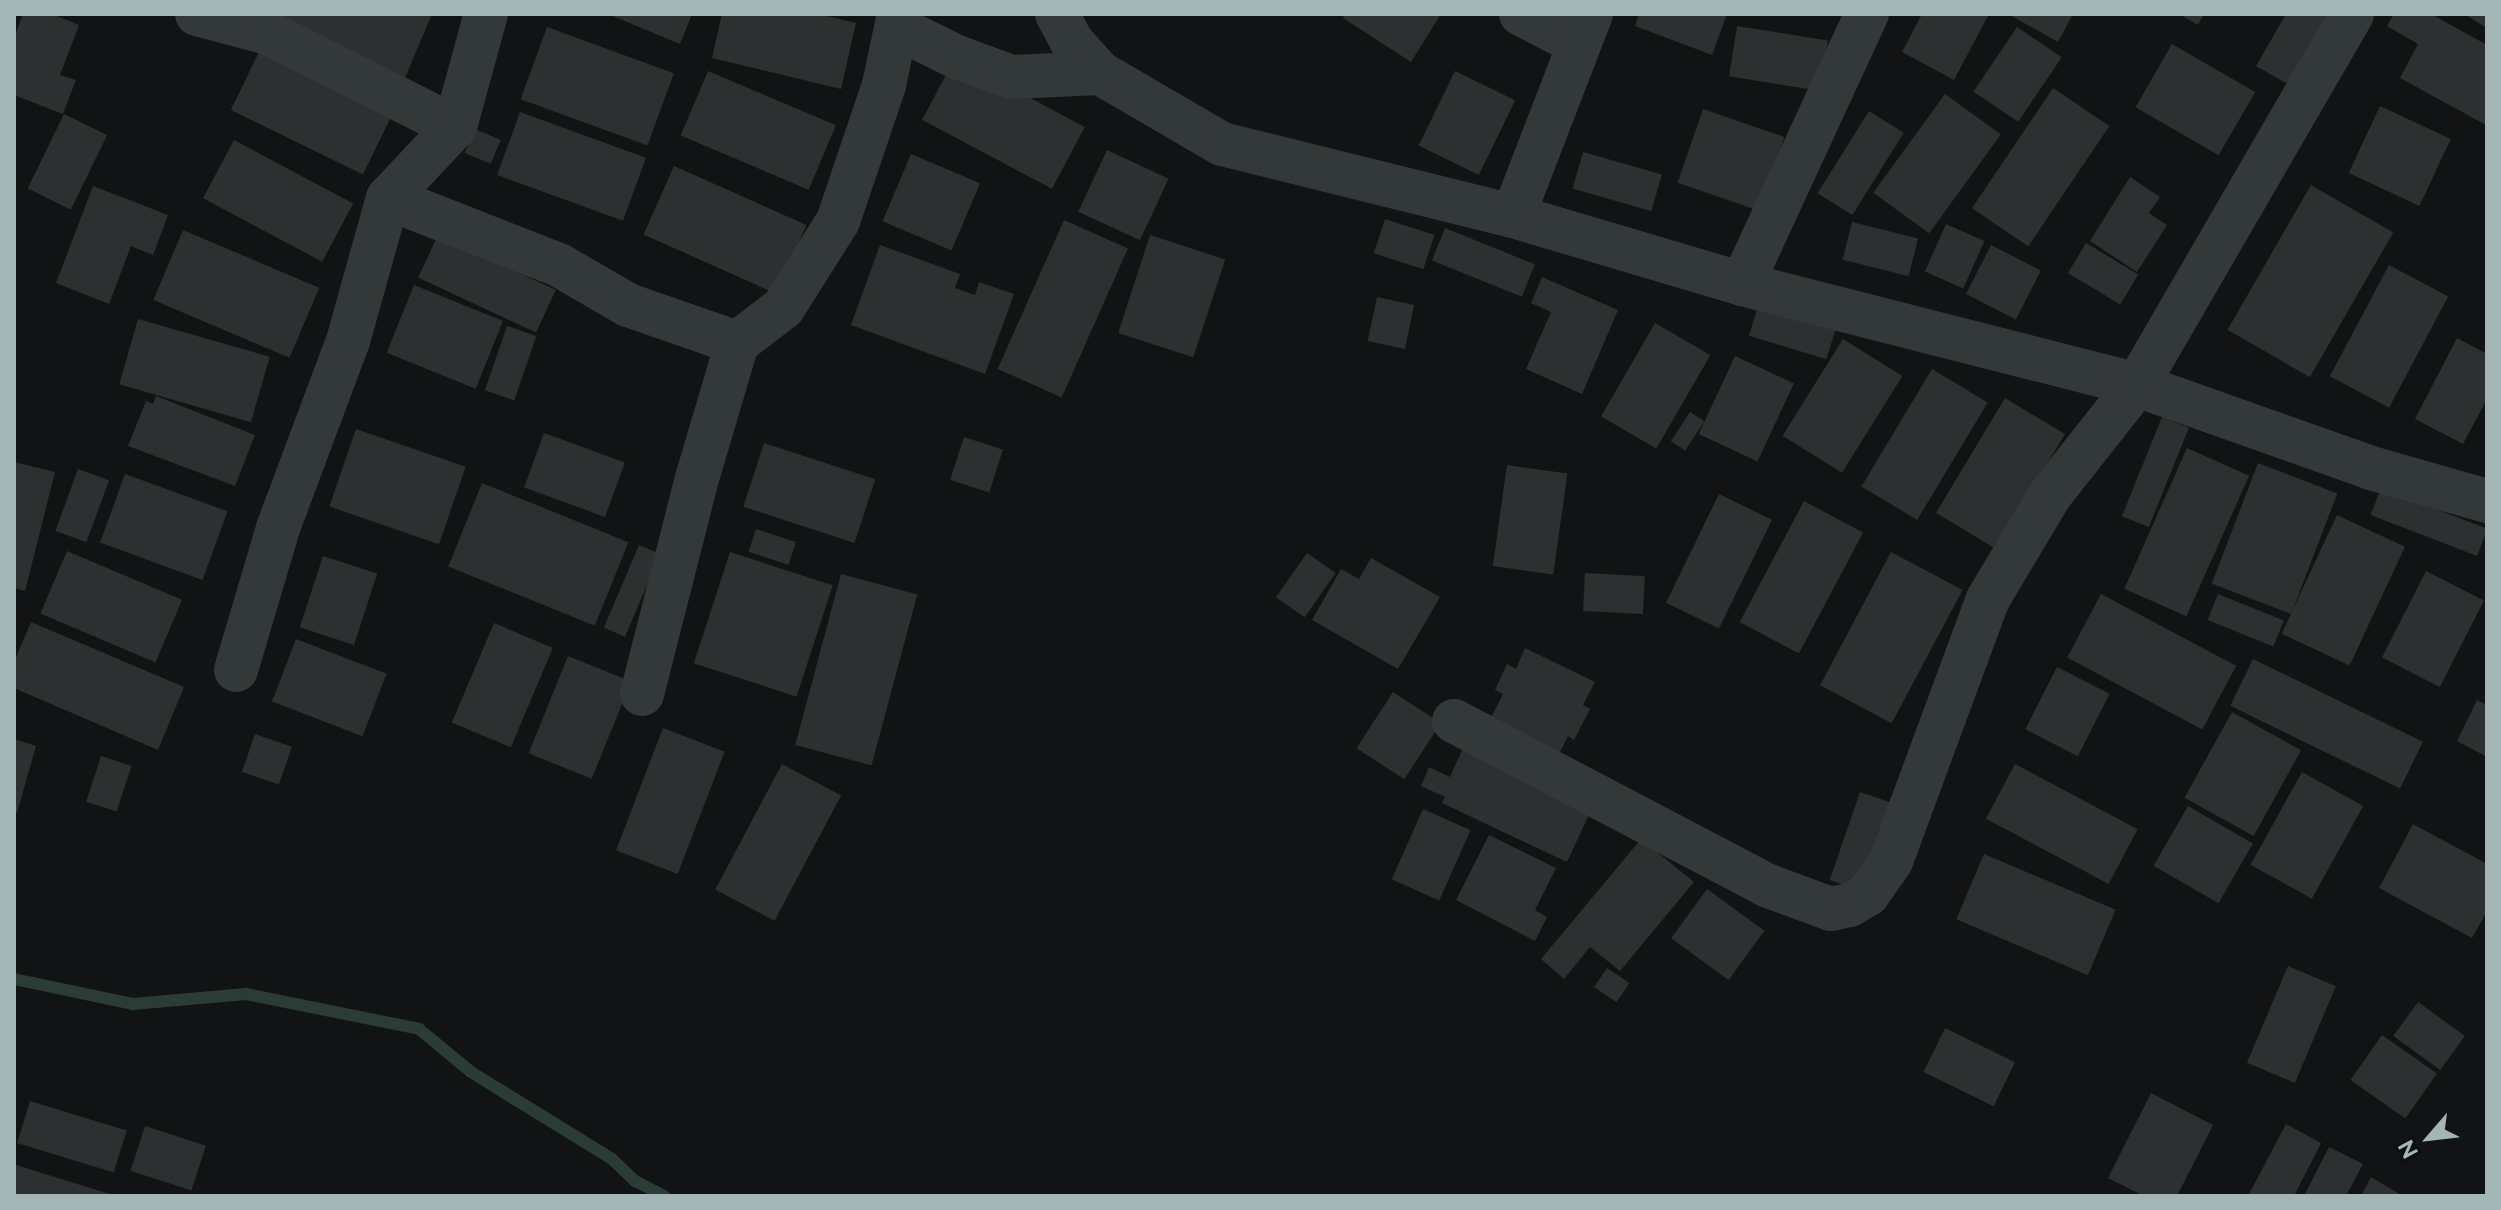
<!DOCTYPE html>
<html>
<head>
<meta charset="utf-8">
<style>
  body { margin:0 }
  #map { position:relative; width:2501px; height:1210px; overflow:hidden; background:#121314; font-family:Raleway,sans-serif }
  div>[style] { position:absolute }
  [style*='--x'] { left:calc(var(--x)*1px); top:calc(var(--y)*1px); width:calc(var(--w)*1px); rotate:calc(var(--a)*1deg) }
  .stream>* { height:12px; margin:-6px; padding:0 6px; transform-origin:6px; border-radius:6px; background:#2b3c37 }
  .building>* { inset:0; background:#2d3030; transform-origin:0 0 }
  .minor>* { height:44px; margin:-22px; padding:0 22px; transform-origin:22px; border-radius:22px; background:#333839 }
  span { translate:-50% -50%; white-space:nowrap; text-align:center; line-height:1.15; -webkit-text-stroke:7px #0d0e0f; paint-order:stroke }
  .frame { position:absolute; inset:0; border:16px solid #a3b5b4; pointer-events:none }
  .north { position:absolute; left:2389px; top:1098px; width:80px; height:80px; -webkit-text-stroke:6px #0d0e0f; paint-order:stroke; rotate:242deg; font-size:22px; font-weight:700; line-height:32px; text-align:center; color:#a3b5b4 }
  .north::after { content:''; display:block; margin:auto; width:28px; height:36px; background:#a3b5b4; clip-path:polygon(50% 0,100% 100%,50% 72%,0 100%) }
</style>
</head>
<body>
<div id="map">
  <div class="stream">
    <div style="--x:14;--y:979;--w:122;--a:11.9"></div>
    <div style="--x:133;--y:1004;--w:113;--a:-5.1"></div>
    <div style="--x:246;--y:994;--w:177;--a:11.4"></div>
    <div style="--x:419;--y:1029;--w:67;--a:39.6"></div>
    <div style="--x:471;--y:1072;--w:166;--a:31.7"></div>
    <div style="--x:612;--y:1159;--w:32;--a:44"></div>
    <div style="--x:635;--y:1181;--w:33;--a:27"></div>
  </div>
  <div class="building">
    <div style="clip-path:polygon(23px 14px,52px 14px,79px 25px,60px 75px,76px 80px,63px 114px,14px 95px,14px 38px)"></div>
    <div style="clip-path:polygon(265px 14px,432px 14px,402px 85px)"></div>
    <div style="clip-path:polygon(608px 14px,692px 14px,680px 44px)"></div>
    <div style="clip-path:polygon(722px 14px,818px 14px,856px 23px,841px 89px,712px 58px)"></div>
    <div style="clip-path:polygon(1345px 14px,1441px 14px,1411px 62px,1343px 18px)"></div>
    <div style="clip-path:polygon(1639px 14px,1727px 14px,1712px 55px,1635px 26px)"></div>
    <div style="clip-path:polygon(1922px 14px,1989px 14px,1954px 80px,1902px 52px)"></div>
    <div style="clip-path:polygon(2008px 14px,2073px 14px,2058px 42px)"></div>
    <div style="clip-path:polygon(2179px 14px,2204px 14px,2198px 25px)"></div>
    <div style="clip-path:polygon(2286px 14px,2332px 14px,2291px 86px,2256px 66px)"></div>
    <div style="clip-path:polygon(2394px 14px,2431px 14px,2487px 45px,2486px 125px,2400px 78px,2418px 44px,2387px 26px)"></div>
    <div style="clip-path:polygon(2464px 14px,2487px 14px,2487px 28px)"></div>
    <div style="left:1737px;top:26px;width:92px;height:51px;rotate:9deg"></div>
    <div style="left:547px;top:27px;width:135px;height:77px;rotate:20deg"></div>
    <div style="left:2017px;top:27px;width:54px;height:78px;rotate:34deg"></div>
    <div style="left:2172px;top:44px;width:96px;height:73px;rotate:30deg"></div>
    <div style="left:261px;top:48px;width:147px;height:69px;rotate:26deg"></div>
    <div style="left:955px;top:58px;width:147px;height:70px;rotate:28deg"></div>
    <div style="left:708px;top:71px;width:139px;height:70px;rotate:23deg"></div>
    <div style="left:1455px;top:71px;width:67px;height:83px;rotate:26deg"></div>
    <div style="left:2053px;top:88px;width:68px;height:145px;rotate:34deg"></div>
    <div style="left:1945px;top:94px;width:69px;height:122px;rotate:36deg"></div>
    <div style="left:2380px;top:106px;width:78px;height:74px;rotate:25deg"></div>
    <div style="left:1703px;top:109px;width:86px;height:78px;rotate:19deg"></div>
    <div style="left:1869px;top:111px;width:41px;height:97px;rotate:32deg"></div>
    <div style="left:520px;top:112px;width:134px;height:67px;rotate:20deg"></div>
    <div style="left:64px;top:114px;width:48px;height:83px;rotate:26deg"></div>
    <div style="left:475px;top:129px;width:28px;height:26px;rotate:23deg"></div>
    <div style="left:234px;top:140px;width:135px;height:66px;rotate:28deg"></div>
    <div style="left:1107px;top:150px;width:68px;height:68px;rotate:25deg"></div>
    <div style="left:1583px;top:152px;width:82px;height:38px;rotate:16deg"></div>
    <div style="left:911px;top:154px;width:75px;height:73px;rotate:23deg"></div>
    <div style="left:674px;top:166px;width:145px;height:75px;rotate:24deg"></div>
    <div style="clip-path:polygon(2130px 177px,2160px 197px,2149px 213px,2167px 225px,2137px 272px,2090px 241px)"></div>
    <div style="left:2311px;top:185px;width:95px;height:167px;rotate:30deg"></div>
    <div style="clip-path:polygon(93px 186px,168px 215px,153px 255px,131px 246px,109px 304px,56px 283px)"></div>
    <div style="left:1385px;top:219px;width:52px;height:36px;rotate:18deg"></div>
    <div style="left:1064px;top:220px;width:70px;height:163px;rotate:24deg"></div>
    <div style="left:1852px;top:222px;width:68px;height:39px;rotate:14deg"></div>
    <div style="left:1946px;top:224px;width:42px;height:52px;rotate:24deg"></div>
    <div style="left:1445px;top:228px;width:97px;height:35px;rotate:22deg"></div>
    <div style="left:183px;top:230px;width:148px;height:76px;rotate:23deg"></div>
    <div style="left:438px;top:235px;width:130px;height:47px;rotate:25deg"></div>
    <div style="left:1150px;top:235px;width:79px;height:103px;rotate:18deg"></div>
    <div style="left:2086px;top:243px;width:61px;height:35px;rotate:31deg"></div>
    <div style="clip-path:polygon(880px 245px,960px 274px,955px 288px,975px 295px,979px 282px,1014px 294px,985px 374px,851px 325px)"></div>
    <div style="left:1991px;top:245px;width:56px;height:55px;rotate:27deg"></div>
    <div style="left:2389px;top:265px;width:67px;height:126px;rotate:28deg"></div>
    <div style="clip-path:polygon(1542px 277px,1618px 310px,1582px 394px,1526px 369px,1551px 312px,1531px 303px)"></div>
    <div style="left:414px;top:285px;width:96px;height:73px;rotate:22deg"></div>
    <div style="left:1377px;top:297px;width:38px;height:45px;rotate:12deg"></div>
    <div style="left:1758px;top:306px;width:81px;height:31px;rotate:17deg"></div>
    <div style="left:138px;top:319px;width:137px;height:68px;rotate:16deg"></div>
    <div style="left:1655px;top:323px;width:64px;height:108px;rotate:30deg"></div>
    <div style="left:507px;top:326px;width:31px;height:68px;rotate:19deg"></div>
    <div style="clip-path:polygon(2457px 338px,2487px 354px,2487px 399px,2463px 444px,2415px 419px)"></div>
    <div style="left:1843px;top:339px;width:70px;height:114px;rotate:32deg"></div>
    <div style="left:1735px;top:356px;width:65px;height:86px;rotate:25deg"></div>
    <div style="left:1932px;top:369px;width:65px;height:137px;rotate:31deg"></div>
    <div style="clip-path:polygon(156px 396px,255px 435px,235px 486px,128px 446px,146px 401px,153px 404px)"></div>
    <div style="left:2005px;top:398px;width:70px;height:134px;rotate:31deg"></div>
    <div style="left:1690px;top:412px;width:17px;height:35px;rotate:33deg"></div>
    <div style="left:2162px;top:417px;width:29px;height:107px;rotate:22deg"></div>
    <div style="left:356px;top:429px;width:116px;height:82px;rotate:19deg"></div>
    <div style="left:544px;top:433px;width:86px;height:58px;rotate:20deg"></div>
    <div style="left:964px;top:437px;width:41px;height:45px;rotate:18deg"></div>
    <div style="left:764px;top:443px;width:117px;height:67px;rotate:18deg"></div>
    <div style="left:2187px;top:448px;width:68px;height:154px;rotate:24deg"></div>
    <div style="clip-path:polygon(14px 462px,55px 472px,25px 591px,14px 588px)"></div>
    <div style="left:2258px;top:463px;width:85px;height:129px;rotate:21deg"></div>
    <div style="left:1507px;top:465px;width:61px;height:102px;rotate:8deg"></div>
    <div style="left:78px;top:469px;width:33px;height:66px;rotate:20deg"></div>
    <div style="left:125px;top:474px;width:109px;height:73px;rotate:20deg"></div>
    <div style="left:482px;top:483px;width:158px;height:90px;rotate:22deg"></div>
    <div style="left:2381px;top:488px;width:114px;height:29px;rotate:21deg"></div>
    <div style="left:1719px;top:494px;width:59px;height:121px;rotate:26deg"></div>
    <div style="left:1804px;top:501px;width:67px;height:137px;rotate:28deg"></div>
    <div style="left:2337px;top:515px;width:75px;height:131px;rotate:25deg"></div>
    <div style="left:756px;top:529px;width:42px;height:24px;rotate:18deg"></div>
    <div style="left:639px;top:545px;width:23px;height:90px;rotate:23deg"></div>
    <div style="left:67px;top:551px;width:125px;height:68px;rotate:23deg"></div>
    <div style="left:730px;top:552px;width:108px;height:117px;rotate:18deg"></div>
    <div style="left:1891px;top:552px;width:81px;height:151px;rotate:28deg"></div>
    <div style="left:1307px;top:553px;width:35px;height:54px;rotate:35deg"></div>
    <div style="left:323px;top:556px;width:57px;height:75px;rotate:18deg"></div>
    <div style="clip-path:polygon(1371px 558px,1440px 597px,1398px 669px,1312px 620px,1341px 569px,1359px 579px)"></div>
    <div style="left:2426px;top:571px;width:65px;height:97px;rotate:27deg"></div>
    <div style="left:1585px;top:573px;width:60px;height:38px;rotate:3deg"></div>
    <div style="left:841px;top:574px;width:79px;height:177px;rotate:15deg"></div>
    <div style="left:2101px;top:594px;width:153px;height:72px;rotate:28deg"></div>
    <div style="left:2218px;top:594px;width:71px;height:28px;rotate:22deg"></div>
    <div style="clip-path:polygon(31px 622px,184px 687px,158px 750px,14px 688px,14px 662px)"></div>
    <div style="left:494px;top:623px;width:64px;height:108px;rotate:23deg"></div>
    <div style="left:296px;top:639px;width:97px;height:67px;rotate:21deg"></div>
    <div style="clip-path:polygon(1525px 648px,1595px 682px,1583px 705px,1590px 709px,1574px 740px,1568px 736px,1557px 758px,1488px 724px,1503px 694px,1495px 690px,1507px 664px,1516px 669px)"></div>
    <div style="left:568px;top:656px;width:68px;height:105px;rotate:22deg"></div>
    <div style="left:2253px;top:659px;width:189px;height:52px;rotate:26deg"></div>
    <div style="left:2057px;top:667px;width:59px;height:70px;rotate:27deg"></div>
    <div style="left:1393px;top:692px;width:57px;height:67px;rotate:33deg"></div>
    <div style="clip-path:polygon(2477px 700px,2487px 705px,2487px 757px,2457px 741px)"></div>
    <div style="left:2232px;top:712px;width:79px;height:98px;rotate:29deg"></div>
    <div style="left:663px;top:728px;width:66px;height:131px;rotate:21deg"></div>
    <div style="left:255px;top:734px;width:39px;height:40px;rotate:19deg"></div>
    <div style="clip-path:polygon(14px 739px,36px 746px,17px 813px,14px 812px)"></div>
    <div style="clip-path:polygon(1464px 746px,1593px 806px,1567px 862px,1442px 803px,1445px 797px,1421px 786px,1429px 767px,1450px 777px)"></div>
    <div style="left:101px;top:756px;width:32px;height:48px;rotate:18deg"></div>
    <div style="left:782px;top:764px;width:67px;height:142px;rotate:28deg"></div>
    <div style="left:2015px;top:764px;width:139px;height:62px;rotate:28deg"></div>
    <div style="left:2302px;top:772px;width:70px;height:106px;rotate:29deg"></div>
    <div style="left:1860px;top:792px;width:34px;height:93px;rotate:19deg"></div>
    <div style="left:2188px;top:806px;width:75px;height:69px;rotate:30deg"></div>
    <div style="left:1423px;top:809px;width:52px;height:77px;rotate:24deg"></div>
    <div style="clip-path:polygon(2413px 824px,2487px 864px,2487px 911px,2472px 938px,2379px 888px)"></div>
    <div style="clip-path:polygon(1489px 835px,1556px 868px,1535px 910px,1547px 917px,1535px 941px,1456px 900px)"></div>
    <div style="clip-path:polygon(1641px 839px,1694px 882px,1620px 971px,1590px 947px,1564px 979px,1541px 959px)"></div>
    <div style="left:1984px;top:854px;width:143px;height:71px;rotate:23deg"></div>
    <div style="left:1707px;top:889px;width:71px;height:61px;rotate:36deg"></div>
    <div style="left:2288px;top:966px;width:52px;height:105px;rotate:23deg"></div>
    <div style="left:1607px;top:968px;width:27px;height:23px;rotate:34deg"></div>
    <div style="left:2418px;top:1002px;width:58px;height:42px;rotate:36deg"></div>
    <div style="left:1945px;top:1028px;width:78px;height:49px;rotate:26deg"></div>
    <div style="left:2382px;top:1035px;width:67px;height:55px;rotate:35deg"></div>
    <div style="clip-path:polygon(2151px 1093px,2213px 1125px,2177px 1196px,2144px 1196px,2108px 1178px)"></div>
    <div style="left:30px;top:1101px;width:101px;height:44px;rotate:17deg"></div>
    <div style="clip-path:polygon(2286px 1124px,2321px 1143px,2294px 1196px,2248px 1196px)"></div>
    <div style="left:145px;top:1126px;width:64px;height:47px;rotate:18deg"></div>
    <div style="clip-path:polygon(2329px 1147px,2363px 1164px,2346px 1196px,2304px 1196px)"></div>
    <div style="clip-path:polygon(16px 1165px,113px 1195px,113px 1196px,14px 1196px)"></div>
    <div style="clip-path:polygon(2371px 1177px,2403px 1196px,2361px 1196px)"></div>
  </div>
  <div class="minor">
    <div style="--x:197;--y:14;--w:73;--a:15"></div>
    <div style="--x:268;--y:33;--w:209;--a:26.7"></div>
    <div style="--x:1057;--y:14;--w:32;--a:62"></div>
    <div style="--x:1072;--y:42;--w:42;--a:47.9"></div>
    <div style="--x:1100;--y:73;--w:141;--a:30.2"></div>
    <div style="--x:1222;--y:144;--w:300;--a:13.9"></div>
    <div style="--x:1513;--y:216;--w:239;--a:16.5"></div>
    <div style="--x:1742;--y:284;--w:408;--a:14.3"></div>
    <div style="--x:2137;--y:385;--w:248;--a:19.5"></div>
    <div style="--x:2371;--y:468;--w:121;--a:15.9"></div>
    <div style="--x:1521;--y:14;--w:65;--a:27.3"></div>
    <div style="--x:898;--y:28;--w:66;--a:26.2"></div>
    <div style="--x:957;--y:57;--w:58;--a:20.3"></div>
    <div style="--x:1011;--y:77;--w:89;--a:-2.6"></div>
    <div style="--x:388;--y:198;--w:184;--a:21.4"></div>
    <div style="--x:559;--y:265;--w:80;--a:30.1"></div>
    <div style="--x:628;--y:305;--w:115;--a:19.2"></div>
    <div style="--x:1513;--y:216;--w:217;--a:-68.9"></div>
    <div style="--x:1742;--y:284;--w:298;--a:-65.2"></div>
    <div style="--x:236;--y:670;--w:148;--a:-73.5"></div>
    <div style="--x:278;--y:528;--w:200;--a:-69.5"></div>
    <div style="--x:348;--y:341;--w:148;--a:-74.4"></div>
    <div style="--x:388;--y:198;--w:98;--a:-46.7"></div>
    <div style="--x:455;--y:127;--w:117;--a:-74.7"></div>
    <div style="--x:642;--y:694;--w:226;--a:-75.7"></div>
    <div style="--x:698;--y:475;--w:138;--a:-73.5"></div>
    <div style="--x:737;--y:343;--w:58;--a:-37.3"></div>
    <div style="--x:783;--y:308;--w:103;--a:-57.7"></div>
    <div style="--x:838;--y:221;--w:144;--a:-71.3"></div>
    <div style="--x:884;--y:85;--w:73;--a:-78.1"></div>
    <div style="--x:1454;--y:721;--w:352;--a:27.7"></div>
    <div style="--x:1766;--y:885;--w:69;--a:20.3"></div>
    <div style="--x:1831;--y:909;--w:19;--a:-12"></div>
    <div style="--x:1850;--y:905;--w:21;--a:-31"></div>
    <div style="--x:1868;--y:894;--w:40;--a:-55.1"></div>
    <div style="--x:1891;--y:861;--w:279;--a:-69.7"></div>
    <div style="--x:1988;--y:599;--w:121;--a:-59.2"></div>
    <div style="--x:2050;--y:495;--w:140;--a:-51.7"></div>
    <div style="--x:2137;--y:385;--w:429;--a:-59.9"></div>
  </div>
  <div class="frame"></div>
  <div class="north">N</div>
</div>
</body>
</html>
